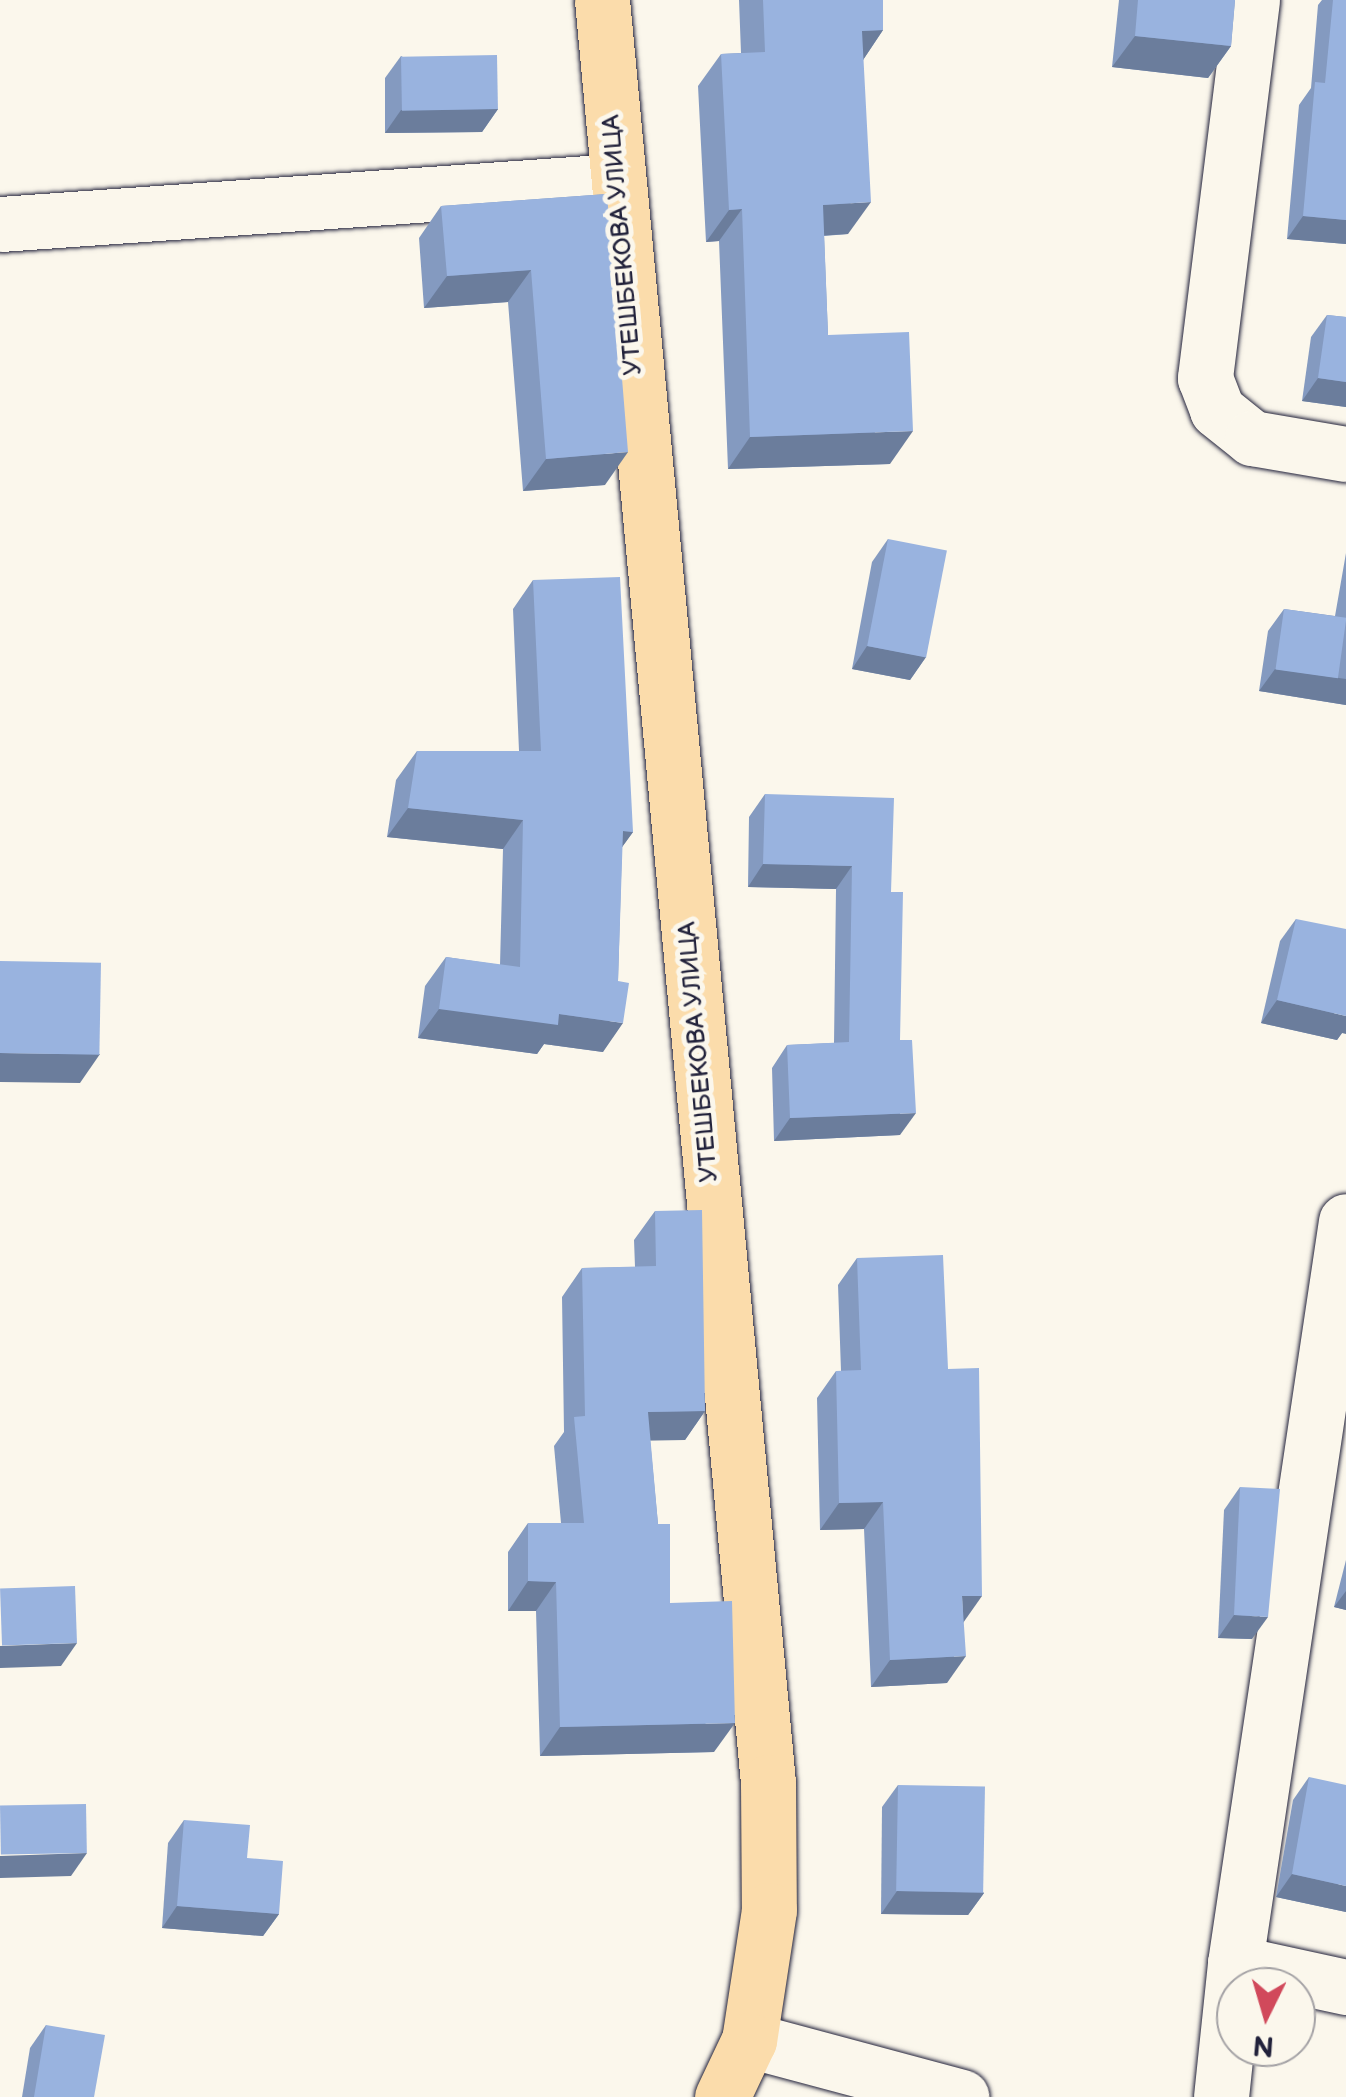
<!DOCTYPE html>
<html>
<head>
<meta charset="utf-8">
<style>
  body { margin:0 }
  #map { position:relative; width:1346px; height:2097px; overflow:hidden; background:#fbf7ec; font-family:"Balsamiq Sans",sans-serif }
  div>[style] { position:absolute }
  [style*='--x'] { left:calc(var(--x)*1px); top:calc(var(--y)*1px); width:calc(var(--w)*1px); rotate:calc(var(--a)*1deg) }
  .roads { filter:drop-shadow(0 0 2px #22223b) drop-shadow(0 0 2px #22223b) }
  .minor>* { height:55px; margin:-27.5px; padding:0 27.5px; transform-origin:27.5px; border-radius:27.5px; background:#fbf7ec }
  .major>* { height:55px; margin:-27.5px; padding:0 27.5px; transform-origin:27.5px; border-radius:27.5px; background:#fbdcab }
  .wall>* { inset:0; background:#849ac0 }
  .shaded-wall>* { inset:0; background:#6b7d9c }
  .building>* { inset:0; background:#99b3df; transform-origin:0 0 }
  span { translate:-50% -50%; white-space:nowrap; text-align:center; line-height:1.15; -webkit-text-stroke:10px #fbf7ec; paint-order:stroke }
  .street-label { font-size:25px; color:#22223b }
  .north { position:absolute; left:1216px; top:1967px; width:100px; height:100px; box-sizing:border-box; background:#fbf7ec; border:2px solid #a4a2a5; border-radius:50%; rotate:185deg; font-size:28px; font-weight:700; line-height:40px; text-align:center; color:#22223b }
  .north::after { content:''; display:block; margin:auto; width:35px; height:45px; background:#d1495b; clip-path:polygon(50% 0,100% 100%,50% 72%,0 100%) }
</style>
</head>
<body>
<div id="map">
  <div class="roads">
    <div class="minor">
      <div style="--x:1252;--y:0;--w:381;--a:97.1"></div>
      <div style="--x:1205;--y:378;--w:34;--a:69"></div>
      <div style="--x:1217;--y:410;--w:45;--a:38.7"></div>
      <div style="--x:1252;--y:438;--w:95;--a:9.7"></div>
      <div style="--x:0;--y:224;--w:618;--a:-3.99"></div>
      <div style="--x:1235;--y:1963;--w:114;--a:12.2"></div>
      <div style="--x:749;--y:2040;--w:220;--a:15"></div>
      <div style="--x:1221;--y:2097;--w:135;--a:-84"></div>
      <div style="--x:1235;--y:1963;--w:750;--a:-81.49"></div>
    </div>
    <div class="major">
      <div style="--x:602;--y:0;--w:1790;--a:84.68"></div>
      <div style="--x:768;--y:1782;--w:128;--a:89.6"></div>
      <div style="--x:769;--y:1910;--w:132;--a:98.7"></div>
      <div style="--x:749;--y:2040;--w:63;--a:115.3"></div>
    </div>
  </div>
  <div class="wall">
    <div style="clip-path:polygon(739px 0,883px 0,883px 30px,863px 60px,848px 234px,824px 236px,828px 335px,890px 464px,728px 469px,719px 241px,706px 242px,698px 86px,721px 54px,741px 53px)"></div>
    <div style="clip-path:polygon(1119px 0,1235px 0,1231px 46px,1208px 78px,1112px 67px)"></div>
    <div style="clip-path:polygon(1322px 0,1346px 0,1346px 244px,1287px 239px,1299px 105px,1311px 88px,1318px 5px)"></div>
    <div style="clip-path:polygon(401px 56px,498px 109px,482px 132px,385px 133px,385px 78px)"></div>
    <div style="clip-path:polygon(607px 194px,605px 485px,523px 491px,508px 302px,424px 308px,419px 238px,441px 206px)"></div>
    <div style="clip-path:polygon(1327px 315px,1346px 317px,1346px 407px,1302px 401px,1311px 337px)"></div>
    <div style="clip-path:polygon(888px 539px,926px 657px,910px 680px,852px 669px,872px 562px)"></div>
    <div style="clip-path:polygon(1346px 553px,1346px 705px,1259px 691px,1268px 631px,1284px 609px,1335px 616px)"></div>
    <div style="clip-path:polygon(533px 580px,633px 832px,622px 847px,618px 981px,603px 1052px,544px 1044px,537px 1054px,418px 1038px,425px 986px,446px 957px,500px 965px,503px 849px,387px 837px,396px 780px,417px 751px,519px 751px,513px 609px)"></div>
    <div style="clip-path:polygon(765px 794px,891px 892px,900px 1040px,900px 1135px,774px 1141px,772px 1068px,787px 1045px,834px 1043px,836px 889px,748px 887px,749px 817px)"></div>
    <div style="clip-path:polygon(1296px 919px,1342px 1033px,1337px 1040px,1261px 1023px,1280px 941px)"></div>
    <div style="clip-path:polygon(655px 1211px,705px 1411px,685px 1440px,650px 1440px,658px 1524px,670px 1603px,714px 1752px,540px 1756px,536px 1611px,508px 1611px,508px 1552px,528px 1523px,561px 1523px,554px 1446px,564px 1432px,562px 1297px,582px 1268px,635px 1267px,634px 1240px)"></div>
    <div style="clip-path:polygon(857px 1258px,948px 1369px,963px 1622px,947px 1683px,871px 1687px,864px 1529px,820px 1530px,817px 1398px,836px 1371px,841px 1371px,838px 1285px)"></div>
    <div style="clip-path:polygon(1240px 1487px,1252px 1639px,1218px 1638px,1224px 1510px)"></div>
    <div style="clip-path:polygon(1346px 1560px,1346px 1610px,1334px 1607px)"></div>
    <div style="clip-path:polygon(1309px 1777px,1346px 1912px,1276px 1897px,1293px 1800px)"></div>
    <div style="clip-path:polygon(898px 1785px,984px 1893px,968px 1915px,881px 1914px,882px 1807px)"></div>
    <div style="clip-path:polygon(184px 1820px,247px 1858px,279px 1914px,263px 1936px,162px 1928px,168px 1843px)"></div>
    <div style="clip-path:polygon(46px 2025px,94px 2097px,22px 2097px,30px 2048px)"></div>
  </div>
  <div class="shaded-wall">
    <div style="clip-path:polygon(883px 30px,861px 63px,862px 31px)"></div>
    <div style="clip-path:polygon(1135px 36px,1231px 46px,1208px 78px,1112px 67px)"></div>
    <div style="clip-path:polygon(498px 109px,482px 132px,385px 133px,401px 110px)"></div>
    <div style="clip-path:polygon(871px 202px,848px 234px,800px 237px,823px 205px)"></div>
    <div style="clip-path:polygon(742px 209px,719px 241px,706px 242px,729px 210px)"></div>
    <div style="clip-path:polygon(1303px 216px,1346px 220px,1346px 244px,1287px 239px)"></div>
    <div style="clip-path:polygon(531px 270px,508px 302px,424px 308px,447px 276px)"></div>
    <div style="clip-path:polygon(1318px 378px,1346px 382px,1346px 407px,1302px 401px)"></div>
    <div style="clip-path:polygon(913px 431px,890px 464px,728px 469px,750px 437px)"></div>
    <div style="clip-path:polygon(628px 452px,605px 485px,523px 491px,546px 459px)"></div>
    <div style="clip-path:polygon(867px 646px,926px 657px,910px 680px,852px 669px)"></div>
    <div style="clip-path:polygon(1275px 669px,1346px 679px,1346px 705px,1259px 691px)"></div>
    <div style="clip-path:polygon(408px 808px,523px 820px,503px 849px,387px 837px)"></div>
    <div style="clip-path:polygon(623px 831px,633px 832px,612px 861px)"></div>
    <div style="clip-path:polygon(763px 864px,852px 866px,836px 889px,748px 887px)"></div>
    <div style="clip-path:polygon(1277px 1000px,1346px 1016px,1346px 1034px,1342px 1033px,1337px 1040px,1261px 1023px)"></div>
    <div style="clip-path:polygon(439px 1009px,559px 1014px,623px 1023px,603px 1052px,544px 1044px,537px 1054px,418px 1038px)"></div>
    <div style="clip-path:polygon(0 1053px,100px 1054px,80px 1083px,0 1082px)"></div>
    <div style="clip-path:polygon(916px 1113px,900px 1135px,774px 1141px,790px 1118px)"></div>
    <div style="clip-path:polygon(705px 1411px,685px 1440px,627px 1441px,648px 1412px)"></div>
    <div style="clip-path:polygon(883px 1502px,864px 1529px,820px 1530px,839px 1503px)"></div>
    <div style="clip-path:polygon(528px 1581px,556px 1582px,536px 1611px,508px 1611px)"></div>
    <div style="clip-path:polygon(1346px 1591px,1346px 1610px,1334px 1607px)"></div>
    <div style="clip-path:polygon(962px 1596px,982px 1596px,963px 1623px)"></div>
    <div style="clip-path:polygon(1234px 1615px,1268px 1617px,1252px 1639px,1218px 1638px)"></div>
    <div style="clip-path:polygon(77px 1643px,61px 1666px,0 1668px,0 1646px)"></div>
    <div style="clip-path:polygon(966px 1656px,947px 1683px,871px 1687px,890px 1660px)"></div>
    <div style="clip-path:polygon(735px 1723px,714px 1752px,540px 1756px,560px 1727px)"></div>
    <div style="clip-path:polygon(87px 1853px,71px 1876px,0 1878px,0 1856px)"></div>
    <div style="clip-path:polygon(1292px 1874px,1346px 1886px,1346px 1912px,1276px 1897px)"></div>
    <div style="clip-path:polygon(897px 1891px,984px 1893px,968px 1915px,881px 1914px)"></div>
    <div style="clip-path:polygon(177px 1906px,279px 1914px,263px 1936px,162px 1928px)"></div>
  </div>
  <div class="building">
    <div style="clip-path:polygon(763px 0,883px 0,883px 30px,862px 31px,871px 202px,823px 205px,828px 335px,909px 332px,913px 431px,750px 437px,742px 209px,729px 210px,721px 54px,765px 52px)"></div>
    <div style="clip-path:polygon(1138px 0,1235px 0,1231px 46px,1135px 36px)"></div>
    <div style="clip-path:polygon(1333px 0,1346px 0,1346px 220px,1303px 216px,1315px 82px,1325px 83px)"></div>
    <div style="left:497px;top:55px;width:54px;height:96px;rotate:89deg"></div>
    <div style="clip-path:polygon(607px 194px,628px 452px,546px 459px,531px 270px,447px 276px,441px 206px)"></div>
    <div style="clip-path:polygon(1327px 315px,1346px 317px,1346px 382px,1318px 378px)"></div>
    <div style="left:888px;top:539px;width:60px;height:109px;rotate:11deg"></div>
    <div style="clip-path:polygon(620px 577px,633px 832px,623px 831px,618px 981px,629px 983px,623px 1023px,559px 1014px,558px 1025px,439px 1009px,446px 957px,520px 967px,523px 820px,408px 808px,417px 751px,541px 751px,533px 580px)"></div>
    <div style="left:1284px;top:609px;width:63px;height:61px;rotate:8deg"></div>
    <div style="clip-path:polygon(765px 794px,894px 798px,891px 892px,903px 892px,900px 1040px,912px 1040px,916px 1113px,790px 1118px,787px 1045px,849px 1042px,852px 866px,763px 864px)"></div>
    <div style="clip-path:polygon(1296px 919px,1346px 929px,1346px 1016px,1277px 1000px)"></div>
    <div style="left:0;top:961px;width:101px;height:92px;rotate:1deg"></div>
    <div style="clip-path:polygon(702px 1210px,705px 1411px,648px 1412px,658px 1524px,670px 1524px,670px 1603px,732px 1601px,735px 1723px,560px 1727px,556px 1582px,528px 1581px,528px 1523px,584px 1523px,574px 1417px,585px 1416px,582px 1268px,656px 1266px,655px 1211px)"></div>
    <div style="clip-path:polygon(943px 1255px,948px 1369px,979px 1368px,982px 1596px,962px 1596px,966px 1656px,890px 1660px,883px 1502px,839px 1503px,836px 1371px,861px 1370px,857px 1258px)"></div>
    <div style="clip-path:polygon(1240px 1487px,1280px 1489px,1268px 1617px,1234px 1615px)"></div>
    <div style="left:75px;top:1586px;width:57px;height:75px;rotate:88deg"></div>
    <div style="clip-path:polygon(1309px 1777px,1346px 1785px,1346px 1886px,1292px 1874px)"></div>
    <div style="left:898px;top:1785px;width:87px;height:106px;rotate:1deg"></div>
    <div style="left:86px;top:1804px;width:49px;height:86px;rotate:89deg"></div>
    <div style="clip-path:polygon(184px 1820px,250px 1825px,247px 1858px,283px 1861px,279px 1914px,177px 1906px)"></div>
    <div style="clip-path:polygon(46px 2025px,105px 2035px,94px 2097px,34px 2097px)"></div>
  </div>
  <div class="street-label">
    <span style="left:623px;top:245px;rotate:-95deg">УТЕШБЕКОВА УЛИЦА</span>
    <span style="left:699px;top:1052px;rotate:-95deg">УТЕШБЕКОВА УЛИЦА</span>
  </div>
  <div class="north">N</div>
</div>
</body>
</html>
